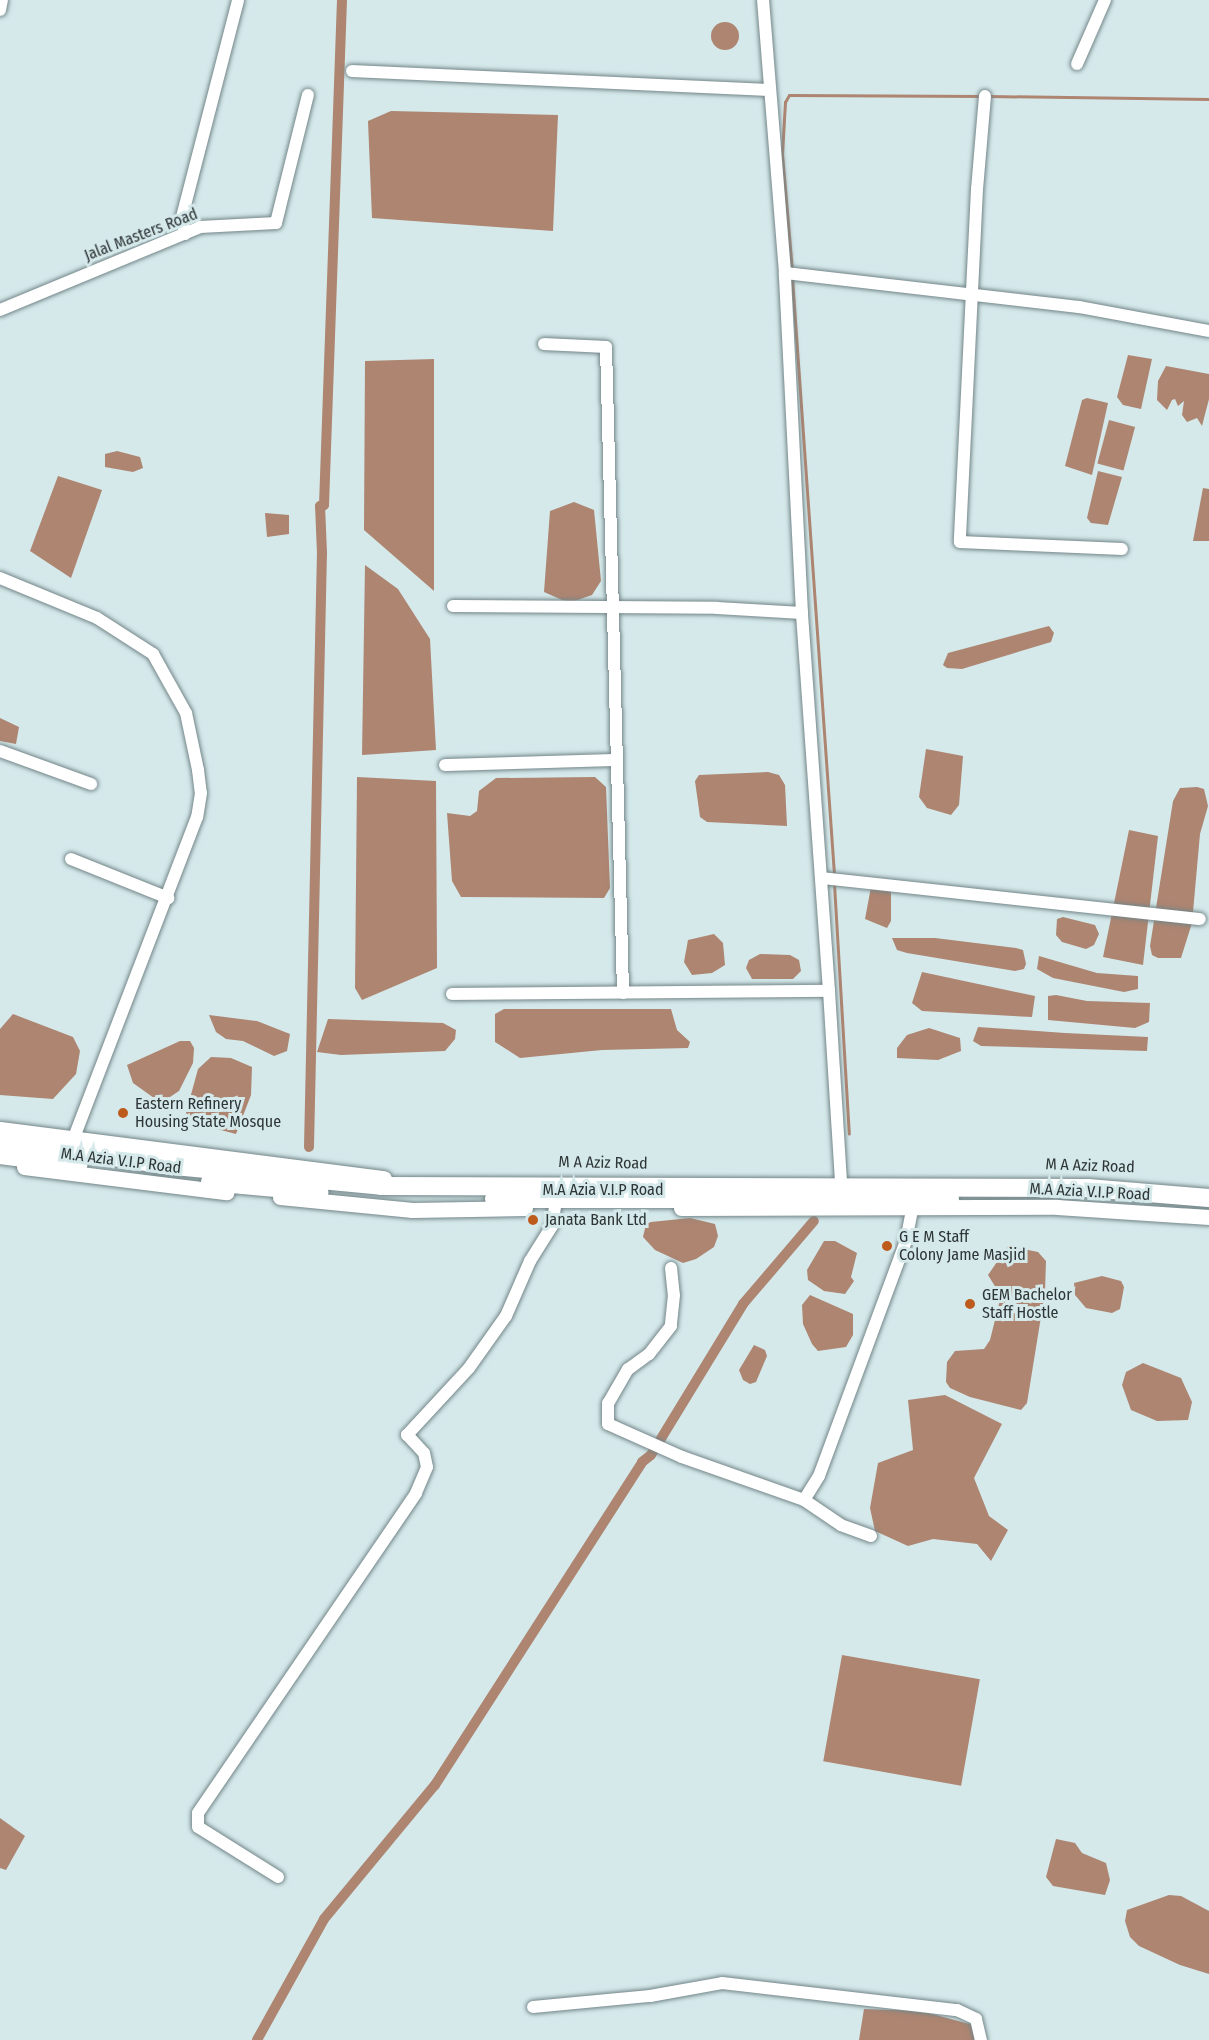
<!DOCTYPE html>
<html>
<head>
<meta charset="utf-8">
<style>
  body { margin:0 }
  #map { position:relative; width:1209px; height:2040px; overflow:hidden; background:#d5e9eb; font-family:"Fira Sans Condensed",sans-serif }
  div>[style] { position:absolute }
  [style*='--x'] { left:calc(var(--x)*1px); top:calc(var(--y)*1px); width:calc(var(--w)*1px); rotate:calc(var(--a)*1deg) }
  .water>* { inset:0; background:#ad8571; transform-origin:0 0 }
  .round { border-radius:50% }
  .stream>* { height:3px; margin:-1.5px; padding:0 1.5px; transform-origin:1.5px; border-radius:1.5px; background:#ad8571 }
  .canal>* { height:10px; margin:-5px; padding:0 5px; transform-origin:5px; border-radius:5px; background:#ad8571 }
  .roads { filter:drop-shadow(0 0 2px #738588) drop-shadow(0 0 2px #738588) }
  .minor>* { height:12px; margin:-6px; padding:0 6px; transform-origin:6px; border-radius:6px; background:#fff }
  .major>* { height:15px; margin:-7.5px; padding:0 7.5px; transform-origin:7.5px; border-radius:7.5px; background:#fff }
  .highway>* { height:18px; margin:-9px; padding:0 9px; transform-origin:9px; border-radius:9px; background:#fff }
  .dots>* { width:16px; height:16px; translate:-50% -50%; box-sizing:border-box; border:3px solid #d5e9eb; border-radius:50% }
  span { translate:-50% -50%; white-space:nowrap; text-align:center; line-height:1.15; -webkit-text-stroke:6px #d5e9eb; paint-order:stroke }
  .street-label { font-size:16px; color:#2e3536 }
  .poi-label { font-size:16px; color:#2e3536 }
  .left { translate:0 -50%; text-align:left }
</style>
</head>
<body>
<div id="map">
  <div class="water">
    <div class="round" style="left:711px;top:22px;width:28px;height:28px"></div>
    <div style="clip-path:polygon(391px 111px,558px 115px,553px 231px,372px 218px,368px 121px)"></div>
    <div style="clip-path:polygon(1128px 355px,1152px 359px,1141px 409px,1123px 405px,1117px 397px)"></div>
    <div style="clip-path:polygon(434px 359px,434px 591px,364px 530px,365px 361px)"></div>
    <div style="clip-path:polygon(1166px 366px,1209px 374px,1209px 399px,1202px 426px,1197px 418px,1187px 422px,1182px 415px,1184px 401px,1178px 406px,1175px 399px,1172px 400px,1167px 410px,1157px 400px,1158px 381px)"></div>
    <div style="clip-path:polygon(1087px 398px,1108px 403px,1092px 475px,1065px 466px,1082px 400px)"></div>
    <div style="left:1109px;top:420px;width:27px;height:45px;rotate:15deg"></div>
    <div style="clip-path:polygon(117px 451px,140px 457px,143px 468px,133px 472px,105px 467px,105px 454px)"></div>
    <div style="clip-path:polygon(1098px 471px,1122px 477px,1108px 525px,1091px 523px,1087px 518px)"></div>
    <div style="clip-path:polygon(58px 476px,102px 490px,71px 578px,30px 551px)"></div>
    <div style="clip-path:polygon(1203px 488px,1209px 489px,1209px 541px,1193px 541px)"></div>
    <div style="clip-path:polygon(574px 502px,594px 510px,601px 581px,592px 595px,569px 603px,544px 592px,550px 511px)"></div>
    <div style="clip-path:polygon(265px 513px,289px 515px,289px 534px,267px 537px)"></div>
    <div style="clip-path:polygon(365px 565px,398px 589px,430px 639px,436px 750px,362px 755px)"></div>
    <div style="clip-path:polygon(1049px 626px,1054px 633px,1051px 642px,962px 669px,947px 668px,943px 665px,948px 653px)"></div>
    <div style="clip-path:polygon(0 718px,19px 727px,16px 744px,0 741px)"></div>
    <div style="clip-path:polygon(926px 749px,963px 756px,959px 805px,951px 815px,927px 808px,919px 797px)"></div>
    <div style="clip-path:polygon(768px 772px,779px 775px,785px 785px,787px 826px,707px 822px,700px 817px,695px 781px,699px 775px)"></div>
    <div style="clip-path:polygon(357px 777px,436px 781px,437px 968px,362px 1000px,355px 988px)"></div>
    <div style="clip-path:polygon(595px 777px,606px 787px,610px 888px,604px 898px,461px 897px,452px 881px,447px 813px,470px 816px,477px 811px,479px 791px,496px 778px)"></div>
    <div style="clip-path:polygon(1197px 787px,1204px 789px,1208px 806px,1200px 834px,1192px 923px,1181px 958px,1158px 958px,1152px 955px,1150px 946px,1173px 801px,1180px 788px)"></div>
    <div style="clip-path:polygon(1129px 830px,1158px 836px,1143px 965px,1103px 957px)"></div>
    <div style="clip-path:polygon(871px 887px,891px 889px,891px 921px,887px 928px,865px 919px)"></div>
    <div style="clip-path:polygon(1063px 917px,1095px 925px,1099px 934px,1094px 945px,1086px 949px,1062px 942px,1056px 935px,1057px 919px)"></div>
    <div style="clip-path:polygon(714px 934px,723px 943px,725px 965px,712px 973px,692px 975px,684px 962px,688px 940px)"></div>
    <div style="clip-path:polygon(892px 938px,935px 938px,1016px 948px,1023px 950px,1026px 964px,1024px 969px,1015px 971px,907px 953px,897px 950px)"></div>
    <div style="clip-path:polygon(760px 954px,790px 955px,799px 960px,801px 971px,793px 979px,752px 979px,746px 968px,749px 960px)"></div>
    <div style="clip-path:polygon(1039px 956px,1097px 973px,1138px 976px,1138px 989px,1124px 992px,1053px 978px,1037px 969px)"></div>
    <div style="clip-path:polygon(922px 972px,1035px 996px,1032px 1017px,922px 1011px,912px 1003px)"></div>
    <div style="clip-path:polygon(1056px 995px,1087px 1001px,1150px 1003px,1149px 1022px,1135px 1028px,1048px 1020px,1048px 996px)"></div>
    <div style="clip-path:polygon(504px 1009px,671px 1009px,677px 1030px,690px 1042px,688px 1048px,602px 1050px,520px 1058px,495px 1042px,495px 1014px)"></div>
    <div style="clip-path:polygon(13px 1014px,73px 1037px,80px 1051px,76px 1074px,53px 1099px,0 1095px,0 1029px)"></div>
    <div style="clip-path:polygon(209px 1015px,257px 1021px,290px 1034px,287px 1051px,274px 1056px,243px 1041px,226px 1039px,216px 1032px)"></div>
    <div style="clip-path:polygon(328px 1019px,443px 1023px,456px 1030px,455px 1039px,445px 1051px,341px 1055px,317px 1052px)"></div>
    <div style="clip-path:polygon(978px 1027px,1065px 1033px,1148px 1037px,1147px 1051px,981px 1046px,973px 1041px)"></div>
    <div style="clip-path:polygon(929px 1028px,960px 1038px,961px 1051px,938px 1060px,897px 1058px,897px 1048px,907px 1035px)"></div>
    <div style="clip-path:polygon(180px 1041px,190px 1041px,194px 1048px,193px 1063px,179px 1091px,161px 1103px,133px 1083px,127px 1065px)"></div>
    <div style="clip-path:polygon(211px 1057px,231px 1058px,252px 1067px,251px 1095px,236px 1134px,194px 1123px,186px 1113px,198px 1069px)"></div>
    <div style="clip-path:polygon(690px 1218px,715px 1224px,718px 1236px,714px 1247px,696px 1259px,683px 1263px,655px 1250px,643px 1237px,646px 1224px,651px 1222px)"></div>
    <div style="clip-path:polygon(824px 1241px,835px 1241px,857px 1253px,851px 1277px,854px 1281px,845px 1294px,824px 1291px,808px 1280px,807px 1270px)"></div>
    <div style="clip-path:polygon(1008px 1246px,1038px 1252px,1046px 1261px,1045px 1292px,1027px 1403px,1021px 1410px,970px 1397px,950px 1388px,946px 1382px,947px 1362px,955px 1351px,984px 1349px,990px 1340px,1001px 1296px,988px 1275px)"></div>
    <div style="clip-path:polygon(1102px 1276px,1121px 1281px,1124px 1287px,1120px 1309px,1112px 1313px,1086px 1308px,1075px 1295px,1074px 1283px)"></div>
    <div style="clip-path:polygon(810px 1295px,853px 1314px,853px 1335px,846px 1347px,818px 1351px,812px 1344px,803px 1324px,802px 1305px)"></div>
    <div style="clip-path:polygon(754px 1345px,765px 1350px,767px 1356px,756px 1382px,750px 1384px,743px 1380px,739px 1370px)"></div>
    <div style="clip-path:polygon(1143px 1363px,1181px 1378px,1192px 1402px,1188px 1420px,1157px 1421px,1131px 1410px,1122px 1385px,1126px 1372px)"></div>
    <div style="clip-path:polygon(945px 1395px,1002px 1424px,974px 1478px,989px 1516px,1008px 1530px,991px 1561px,977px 1544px,933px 1539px,908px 1546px,875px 1531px,870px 1508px,878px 1463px,913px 1450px,908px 1400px)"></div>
    <div style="left:842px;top:1655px;width:140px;height:108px;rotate:10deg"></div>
    <div style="clip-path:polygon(0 1818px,25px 1836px,6px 1870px,0 1868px)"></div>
    <div style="clip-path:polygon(1056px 1839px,1075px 1843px,1082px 1853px,1106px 1863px,1110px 1880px,1105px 1895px,1053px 1886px,1046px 1877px)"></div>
    <div style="clip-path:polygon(1169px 1895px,1181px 1896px,1209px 1911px,1209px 1974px,1180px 1965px,1139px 1946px,1130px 1937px,1125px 1921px,1127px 1910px)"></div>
    <div style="clip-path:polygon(864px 2009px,921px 2011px,977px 2026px,976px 2040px,859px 2040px)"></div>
  </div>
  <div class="stream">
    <div style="--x:989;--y:96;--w:220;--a:0.8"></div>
    <div style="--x:792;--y:271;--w:117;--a:-94.9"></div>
    <div style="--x:782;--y:154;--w:52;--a:-86.7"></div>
    <div style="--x:785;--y:102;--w:8;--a:-60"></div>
    <div style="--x:789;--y:95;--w:193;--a:0.3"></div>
    <div style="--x:792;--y:278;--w:597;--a:85.97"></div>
    <div style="--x:834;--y:884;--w:250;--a:86.6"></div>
  </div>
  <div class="canal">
    <div style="--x:309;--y:1147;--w:594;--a:-88.75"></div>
    <div style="--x:322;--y:553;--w:47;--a:-92.4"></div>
    <div style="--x:320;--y:506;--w:4;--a:-14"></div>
    <div style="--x:324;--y:505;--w:505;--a:-87.96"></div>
    <div style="--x:257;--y:2040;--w:138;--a:-61"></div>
    <div style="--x:324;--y:1919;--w:174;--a:-50.4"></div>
    <div style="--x:435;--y:1785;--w:384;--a:-57.3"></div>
    <div style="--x:642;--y:1462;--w:11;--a:-38"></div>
    <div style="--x:651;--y:1455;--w:177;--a:-58.6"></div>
    <div style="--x:743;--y:1304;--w:109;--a:-49.5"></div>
  </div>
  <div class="roads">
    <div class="minor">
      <div style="--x:0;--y:10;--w:10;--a:-79"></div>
      <div style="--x:1077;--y:64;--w:70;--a:-66.4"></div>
      <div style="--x:352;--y:71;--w:417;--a:2.6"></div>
      <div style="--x:985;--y:96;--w:93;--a:94.9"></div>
      <div style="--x:977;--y:189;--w:353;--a:92.8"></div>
      <div style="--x:960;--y:542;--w:162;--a:2.5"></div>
      <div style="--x:185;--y:234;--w:17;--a:-100"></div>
      <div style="--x:182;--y:217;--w:224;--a:-75.5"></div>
      <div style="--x:785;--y:273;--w:296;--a:6.6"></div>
      <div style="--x:1079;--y:307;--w:132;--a:10.5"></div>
      <div style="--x:0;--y:310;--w:217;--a:-22.5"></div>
      <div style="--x:200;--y:227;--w:76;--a:-3"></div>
      <div style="--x:276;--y:223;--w:132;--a:-76"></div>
      <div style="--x:544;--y:344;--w:62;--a:2.8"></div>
      <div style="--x:606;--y:347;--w:646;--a:88.49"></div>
      <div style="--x:0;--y:578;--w:105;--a:22.4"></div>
      <div style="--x:97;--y:618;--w:67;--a:32.7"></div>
      <div style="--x:153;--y:654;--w:68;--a:60.8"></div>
      <div style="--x:186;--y:713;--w:58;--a:78.1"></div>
      <div style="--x:198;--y:770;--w:23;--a:83"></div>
      <div style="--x:201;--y:793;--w:24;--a:99"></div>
      <div style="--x:197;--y:817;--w:346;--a:111"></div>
      <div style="--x:453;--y:606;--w:264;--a:0.4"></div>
      <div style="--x:717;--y:608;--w:85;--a:3.4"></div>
      <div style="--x:0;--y:751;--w:97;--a:19.9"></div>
      <div style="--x:445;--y:765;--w:171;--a:-1.7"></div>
      <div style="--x:71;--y:859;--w:105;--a:21.9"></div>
      <div style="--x:822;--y:878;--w:380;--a:6.2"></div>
      <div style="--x:829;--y:991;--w:191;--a:86.4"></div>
      <div style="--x:452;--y:994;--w:377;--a:-0.5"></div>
      <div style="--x:829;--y:991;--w:379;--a:-94.1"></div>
      <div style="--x:802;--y:613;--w:340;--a:-92.9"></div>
      <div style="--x:785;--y:273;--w:274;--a:-94.6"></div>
      <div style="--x:671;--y:1268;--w:27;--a:84"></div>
      <div style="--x:674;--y:1295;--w:31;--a:96"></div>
      <div style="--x:671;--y:1326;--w:36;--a:128"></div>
      <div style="--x:649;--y:1354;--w:26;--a:144"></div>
      <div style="--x:628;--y:1369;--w:39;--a:120"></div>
      <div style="--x:608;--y:1403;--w:21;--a:90"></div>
      <div style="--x:608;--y:1424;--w:81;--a:24"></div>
      <div style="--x:682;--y:1457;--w:129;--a:19.4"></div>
      <div style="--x:871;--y:1536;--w:32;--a:-160"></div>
      <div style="--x:841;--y:1525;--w:45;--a:-146"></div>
      <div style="--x:804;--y:1500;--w:28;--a:-58"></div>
      <div style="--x:819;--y:1476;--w:251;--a:-69.7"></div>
      <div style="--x:906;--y:1241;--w:33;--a:-79"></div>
      <div style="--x:278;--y:1877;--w:94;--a:-148"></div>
      <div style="--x:198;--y:1827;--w:14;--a:-90"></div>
      <div style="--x:198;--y:1813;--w:387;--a:-55.7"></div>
      <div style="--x:416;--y:1493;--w:28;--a:-67"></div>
      <div style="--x:427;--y:1467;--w:14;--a:-102"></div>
      <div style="--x:424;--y:1453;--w:25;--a:-133"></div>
      <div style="--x:407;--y:1435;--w:91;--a:-47.2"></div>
      <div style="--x:469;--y:1368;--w:64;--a:-54.6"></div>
      <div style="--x:506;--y:1316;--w:60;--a:-66.4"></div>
      <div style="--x:530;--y:1261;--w:41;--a:-57.8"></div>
      <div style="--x:552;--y:1226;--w:19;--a:-81"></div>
      <div style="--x:533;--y:2007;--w:118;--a:-5.4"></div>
      <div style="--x:650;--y:1996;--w:73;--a:-10.2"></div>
      <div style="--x:722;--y:1983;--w:237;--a:6.6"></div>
      <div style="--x:957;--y:2010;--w:21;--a:25"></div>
      <div style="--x:976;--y:2019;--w:22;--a:77"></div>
    </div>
    <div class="major">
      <div style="--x:0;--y:1129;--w:387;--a:7.3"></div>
      <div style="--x:24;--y:1167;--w:204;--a:7.1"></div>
      <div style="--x:280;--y:1197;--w:133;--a:5.6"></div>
      <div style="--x:412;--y:1210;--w:113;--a:-1"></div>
      <div style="--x:681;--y:1208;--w:376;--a:-0.2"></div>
      <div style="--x:1057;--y:1207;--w:152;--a:3.8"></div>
    </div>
    <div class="highway">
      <div style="--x:0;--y:1139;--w:166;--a:9"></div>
      <div style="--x:164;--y:1165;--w:218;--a:5.5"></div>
      <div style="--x:381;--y:1186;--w:707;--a:0.16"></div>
      <div style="--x:1088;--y:1188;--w:121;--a:4.7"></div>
      <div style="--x:0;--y:1155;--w:79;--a:7.3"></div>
      <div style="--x:210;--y:1182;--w:110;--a:5.2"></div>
      <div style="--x:494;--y:1199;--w:456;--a:0"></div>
    </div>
  </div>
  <div class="dots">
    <div style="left:123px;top:1113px;background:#bd5b1d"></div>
    <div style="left:533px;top:1220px;background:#bd5b1d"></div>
    <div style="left:887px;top:1246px;background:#bd5b1d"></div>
    <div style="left:970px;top:1304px;background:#bd5b1d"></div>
  </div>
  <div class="street-label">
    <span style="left:141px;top:235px;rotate:-21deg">Jalal Masters Road</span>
    <span style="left:121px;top:1161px;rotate:7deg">M.A Azia V.I.P Road</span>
    <span style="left:603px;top:1163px;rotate:1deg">M A Aziz Road</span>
    <span style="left:1090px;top:1166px;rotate:2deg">M A Aziz Road</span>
    <span style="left:603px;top:1190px">M.A Azia V.I.P Road</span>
    <span style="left:1090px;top:1192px;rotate:3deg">M.A Azia V.I.P Road</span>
  </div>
  <div class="poi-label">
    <span class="left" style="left:135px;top:1113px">Eastern Refinery<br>Housing State Mosque</span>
    <span class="left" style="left:545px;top:1220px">Janata Bank Ltd</span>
    <span class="left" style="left:899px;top:1246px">G E M Staff<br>Colony Jame Masjid</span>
    <span class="left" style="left:982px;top:1304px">GEM Bachelor<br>Staff Hostle</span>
  </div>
</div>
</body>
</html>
